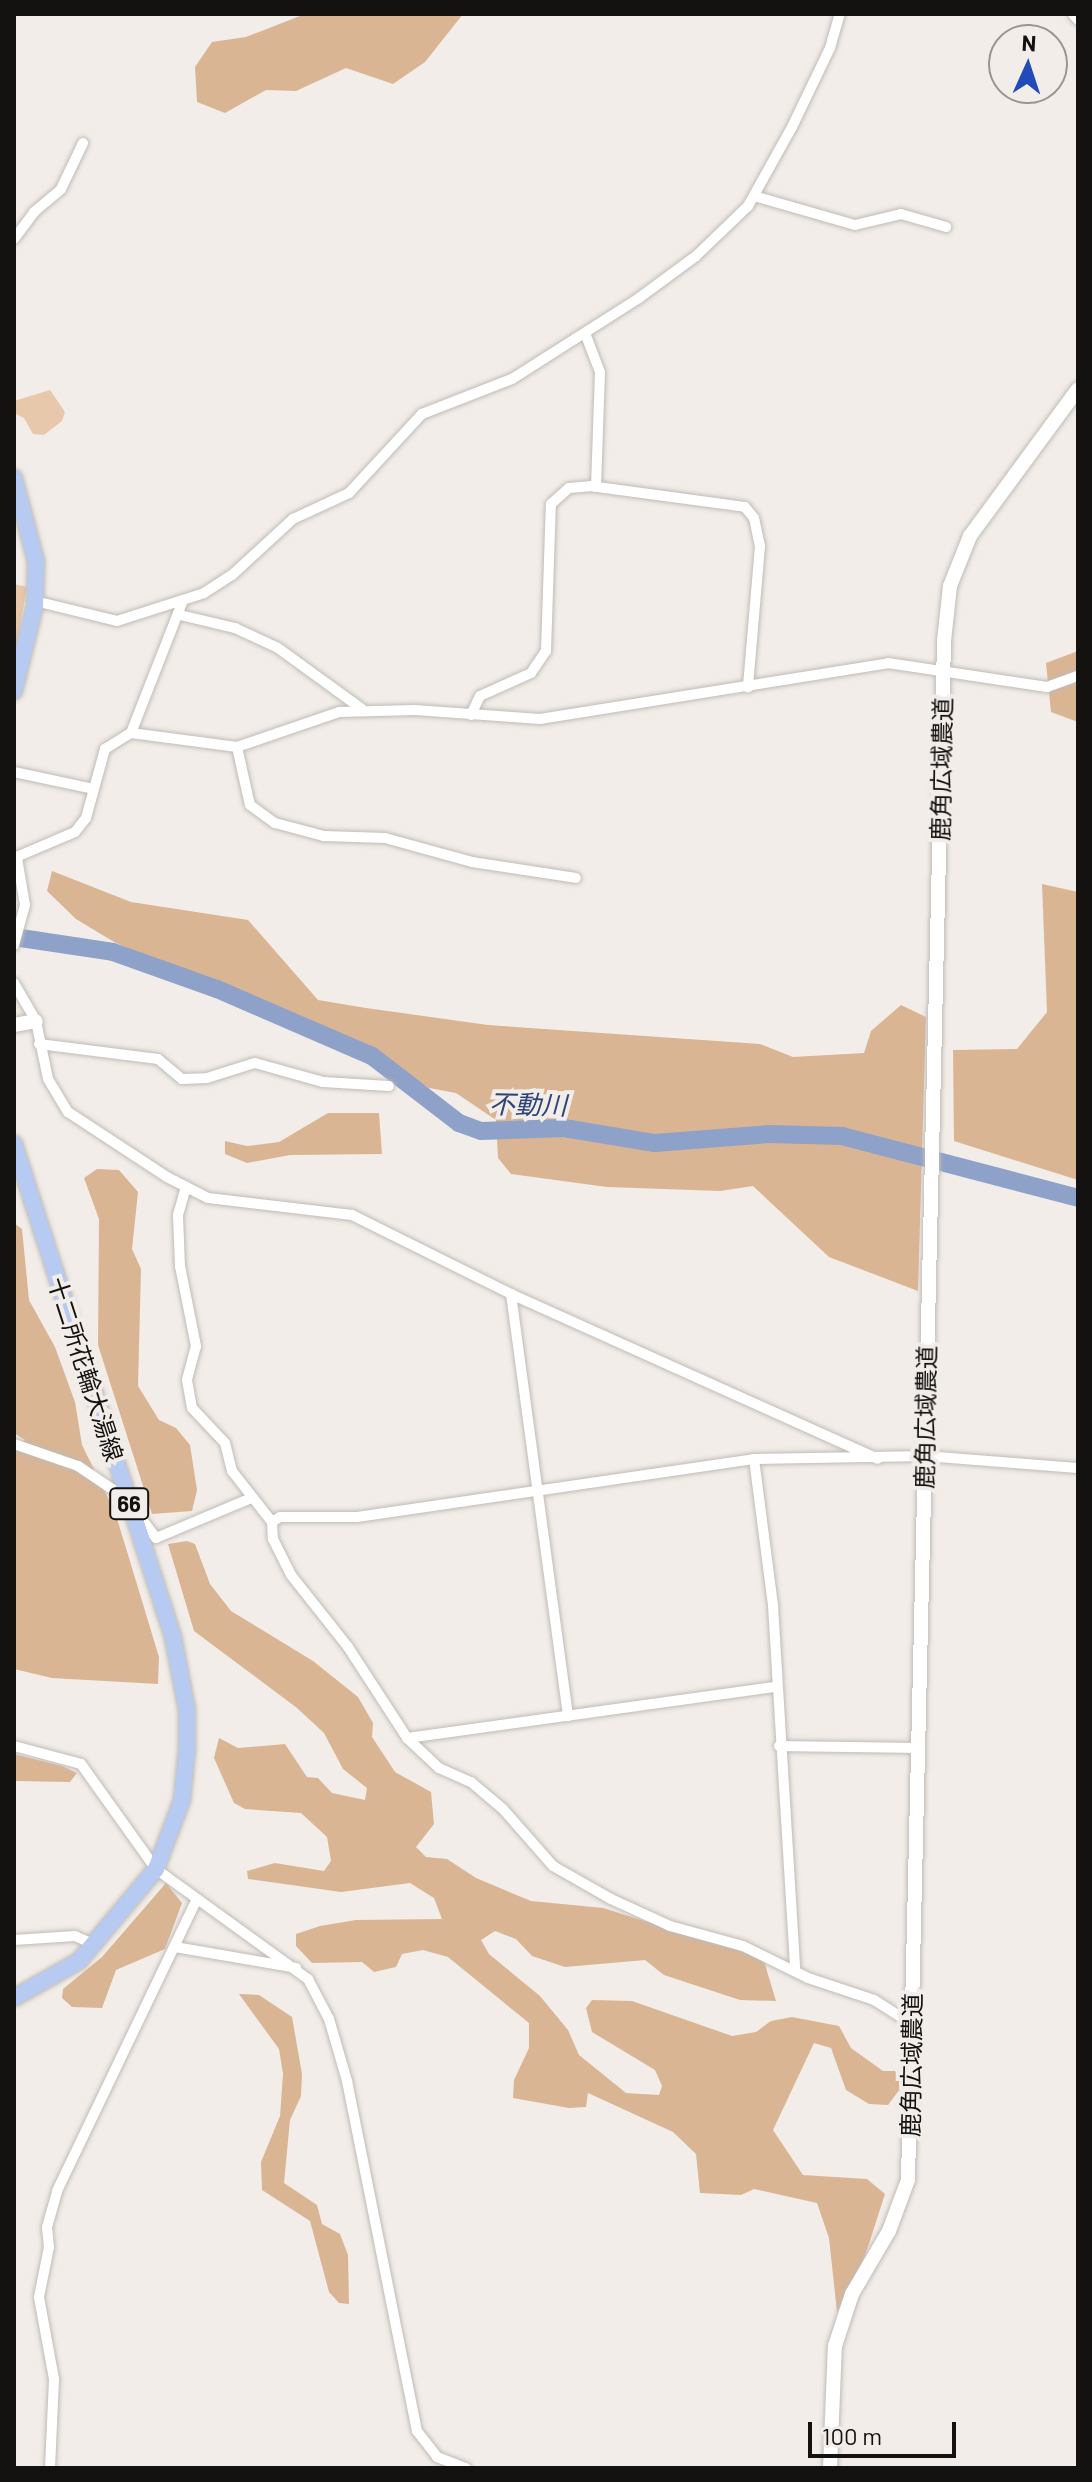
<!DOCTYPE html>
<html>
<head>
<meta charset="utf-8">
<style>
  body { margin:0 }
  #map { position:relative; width:1092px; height:2482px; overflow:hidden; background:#f2ede8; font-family:Barlow,"Noto Sans JP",sans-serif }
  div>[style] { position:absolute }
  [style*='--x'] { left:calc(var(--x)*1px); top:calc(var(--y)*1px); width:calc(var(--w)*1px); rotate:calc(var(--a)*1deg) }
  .green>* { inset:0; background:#e8c8ab }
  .forest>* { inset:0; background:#dab593 }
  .river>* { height:18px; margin:-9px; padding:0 9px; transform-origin:9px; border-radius:9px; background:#8da1c9 }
  .roads { filter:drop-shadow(0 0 2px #c0bbb6) drop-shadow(0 0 2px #c0bbb6) }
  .street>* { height:10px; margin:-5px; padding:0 5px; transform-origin:5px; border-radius:5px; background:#fff }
  .secondary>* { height:14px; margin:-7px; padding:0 7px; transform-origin:7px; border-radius:7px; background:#fff }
  .primary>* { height:16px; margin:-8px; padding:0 8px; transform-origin:8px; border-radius:8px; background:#b7caf2 }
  span { translate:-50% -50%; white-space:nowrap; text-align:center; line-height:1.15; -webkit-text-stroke:8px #f2ede8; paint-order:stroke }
  .shield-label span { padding:2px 6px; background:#f2ede8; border:2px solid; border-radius:6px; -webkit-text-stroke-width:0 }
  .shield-label { font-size:22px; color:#141211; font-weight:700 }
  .street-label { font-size:24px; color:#141211 }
  .water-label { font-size:26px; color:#2c4378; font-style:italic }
  .frame { position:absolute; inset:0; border:16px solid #141211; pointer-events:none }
  .north { position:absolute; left:988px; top:24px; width:80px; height:80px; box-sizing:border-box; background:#f2ede8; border:2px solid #999592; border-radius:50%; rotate:3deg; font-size:22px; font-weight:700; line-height:32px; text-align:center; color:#141211 }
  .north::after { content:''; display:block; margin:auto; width:28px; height:36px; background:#214bb9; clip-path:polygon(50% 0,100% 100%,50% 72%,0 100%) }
  .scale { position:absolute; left:808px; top:2422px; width:148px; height:36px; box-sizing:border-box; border:4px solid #141211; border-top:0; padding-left:10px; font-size:24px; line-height:28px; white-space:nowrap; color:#141211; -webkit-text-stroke:6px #f2ede8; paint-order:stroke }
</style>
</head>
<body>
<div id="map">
  <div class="green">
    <div style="clip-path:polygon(50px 390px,65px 412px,62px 421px,44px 435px,33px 434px,24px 418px,14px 413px,14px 401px)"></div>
    <div style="clip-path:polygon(14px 584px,27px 587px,14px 660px)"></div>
  </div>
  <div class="forest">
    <div style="clip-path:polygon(305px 14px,463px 14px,425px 62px,393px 84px,346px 68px,296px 91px,266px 90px,225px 113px,197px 102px,195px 67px,212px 42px,246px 37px)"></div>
    <div style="clip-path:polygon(1078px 651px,1078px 722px,1051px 712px,1046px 663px)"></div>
    <div style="clip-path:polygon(52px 871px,131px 902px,248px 920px,318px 1000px,366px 1008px,488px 1025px,760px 1044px,793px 1057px,864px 1053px,871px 1031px,901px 1005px,926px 1017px,918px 1291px,829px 1257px,753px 1186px,720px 1191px,607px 1187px,511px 1174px,498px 1158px,496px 1120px,456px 1093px,429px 1088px,378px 1057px,114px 942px,76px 919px,47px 891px)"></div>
    <div style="clip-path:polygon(1042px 884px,1078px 892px,1078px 1180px,954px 1141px,953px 1050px,1017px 1049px,1047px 1012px)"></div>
    <div style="clip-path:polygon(328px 1113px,379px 1113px,382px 1154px,290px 1155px,247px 1163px,225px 1154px,225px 1141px,247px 1146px,279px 1142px)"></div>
    <div style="clip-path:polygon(97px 1169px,119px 1170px,138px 1192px,132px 1249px,141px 1269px,138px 1386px,159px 1420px,176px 1428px,190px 1445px,197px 1490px,192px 1511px,152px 1514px,98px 1345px,99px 1219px,84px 1178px)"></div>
    <div style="clip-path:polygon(14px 1223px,22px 1229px,29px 1300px,55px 1347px,75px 1402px,82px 1445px,115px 1512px,159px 1657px,158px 1684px,52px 1678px,14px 1669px,14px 1449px,25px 1440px,14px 1433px)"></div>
    <div style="clip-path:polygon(187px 1541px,195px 1544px,210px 1584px,231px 1611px,313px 1661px,358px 1697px,373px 1723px,372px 1737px,395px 1772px,431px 1792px,434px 1824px,416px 1847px,426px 1857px,447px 1859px,476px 1878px,531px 1901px,603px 1908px,763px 1958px,776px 2001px,740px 2000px,664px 1975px,645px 1960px,565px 1967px,532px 1956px,516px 1939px,495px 1931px,481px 1940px,489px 1954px,540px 1996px,568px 2030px,579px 2055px,626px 2093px,659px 2095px,662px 2086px,655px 2070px,592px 2032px,586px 2008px,592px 2000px,632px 2001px,732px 2036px,756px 2032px,771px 2021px,792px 2017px,839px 2026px,851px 2048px,883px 2071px,895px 2071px,903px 2085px,888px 2105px,869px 2104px,846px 2090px,831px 2048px,814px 2043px,773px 2130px,803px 2175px,867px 2179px,885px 2194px,865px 2256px,837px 2312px,829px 2238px,817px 2203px,754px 2189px,741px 2195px,700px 2193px,696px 2154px,673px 2132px,588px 2093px,586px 2107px,569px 2108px,513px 2098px,514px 2080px,529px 2048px,529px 2023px,448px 1957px,423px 1950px,402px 1954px,396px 1967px,374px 1972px,362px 1962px,312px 1963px,296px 1946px,296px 1934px,320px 1926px,356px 1920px,442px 1919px,434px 1898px,410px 1883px,341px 1892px,248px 1879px,247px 1871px,275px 1863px,324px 1871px,331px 1861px,327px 1837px,301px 1813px,245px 1809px,234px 1803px,214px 1758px,219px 1738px,238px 1748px,285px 1744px,307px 1777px,318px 1778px,332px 1793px,365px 1800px,367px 1788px,343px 1769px,324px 1733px,297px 1708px,194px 1631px,168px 1544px)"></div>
    <div style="clip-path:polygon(14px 1754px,62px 1766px,77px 1773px,70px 1782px,14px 1781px)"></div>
    <div style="clip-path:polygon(166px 1883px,182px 1903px,165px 1949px,116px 1970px,102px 2008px,72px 2007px,62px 1998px,63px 1989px,102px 1957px)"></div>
    <div style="clip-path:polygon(239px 1994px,259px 1995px,292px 2017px,302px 2074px,301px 2096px,290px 2120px,284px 2183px,317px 2205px,322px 2224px,340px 2234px,348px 2255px,349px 2304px,339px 2303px,329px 2292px,310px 2221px,262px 2190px,261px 2162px,280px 2116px,283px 2074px,279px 2049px)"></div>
  </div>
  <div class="river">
    <div style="--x:14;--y:937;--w:100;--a:8.6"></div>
    <div style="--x:113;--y:952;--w:110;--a:19.6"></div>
    <div style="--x:217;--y:989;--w:169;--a:23.4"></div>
    <div style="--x:372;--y:1056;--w:110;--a:37.6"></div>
    <div style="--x:459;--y:1123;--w:23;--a:20"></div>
    <div style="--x:481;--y:1131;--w:83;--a:-2.1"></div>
    <div style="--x:564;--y:1128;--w:92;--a:9.4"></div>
    <div style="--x:655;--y:1143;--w:114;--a:-4.5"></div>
    <div style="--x:769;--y:1134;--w:73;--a:1.6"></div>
    <div style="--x:842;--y:1136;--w:244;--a:14.7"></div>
  </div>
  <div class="roads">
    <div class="street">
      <div style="--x:1073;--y:14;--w:8;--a:50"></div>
      <div style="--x:754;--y:196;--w:105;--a:16"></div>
      <div style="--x:855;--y:225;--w:47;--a:-13.4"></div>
      <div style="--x:901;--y:214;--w:47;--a:16.1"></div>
      <div style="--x:14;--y:239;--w:34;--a:-53"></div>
      <div style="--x:34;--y:212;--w:35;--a:-40"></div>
      <div style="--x:61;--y:189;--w:51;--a:-64.4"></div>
      <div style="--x:585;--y:333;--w:42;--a:69"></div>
      <div style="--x:600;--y:372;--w:115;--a:92"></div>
      <div style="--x:35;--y:601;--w:84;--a:13.7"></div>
      <div style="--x:117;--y:621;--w:91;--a:-17.8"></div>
      <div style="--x:204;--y:593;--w:33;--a:-33"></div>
      <div style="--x:232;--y:575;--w:83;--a:-42.6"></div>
      <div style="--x:293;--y:519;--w:62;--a:-24.9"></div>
      <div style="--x:349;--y:493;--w:108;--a:-47.3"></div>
      <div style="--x:422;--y:414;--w:97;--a:-21.3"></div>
      <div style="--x:512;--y:379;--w:151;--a:-32.5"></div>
      <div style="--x:639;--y:298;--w:71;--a:-36.4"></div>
      <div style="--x:696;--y:256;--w:72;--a:-43.9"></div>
      <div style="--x:748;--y:206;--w:90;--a:-60.9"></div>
      <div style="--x:792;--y:127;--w:88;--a:-64.3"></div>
      <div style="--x:830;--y:48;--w:35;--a:-74"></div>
      <div style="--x:180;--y:615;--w:57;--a:13.3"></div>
      <div style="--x:235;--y:628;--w:47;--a:24.9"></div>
      <div style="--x:278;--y:648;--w:104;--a:36"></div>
      <div style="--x:471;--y:715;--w:21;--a:-65"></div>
      <div style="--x:480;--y:696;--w:56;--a:-24.3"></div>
      <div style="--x:531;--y:673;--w:27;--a:-56"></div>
      <div style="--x:546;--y:651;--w:147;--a:-88.1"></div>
      <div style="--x:551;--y:504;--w:24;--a:-42"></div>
      <div style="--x:569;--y:488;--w:21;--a:-5"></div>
      <div style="--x:590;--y:486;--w:156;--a:7.7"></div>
      <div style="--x:745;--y:507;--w:14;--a:51"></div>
      <div style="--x:754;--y:518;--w:29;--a:78"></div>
      <div style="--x:760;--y:546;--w:142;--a:94.9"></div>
      <div style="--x:131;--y:733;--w:107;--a:7.5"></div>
      <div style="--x:237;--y:747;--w:108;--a:-18.9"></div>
      <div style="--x:339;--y:712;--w:76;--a:-1.5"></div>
      <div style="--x:415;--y:710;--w:125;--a:4.1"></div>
      <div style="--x:540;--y:719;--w:352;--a:-9.1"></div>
      <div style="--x:888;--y:663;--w:161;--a:8.6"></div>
      <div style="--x:1047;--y:687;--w:33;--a:-20"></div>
      <div style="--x:237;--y:747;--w:59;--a:77.4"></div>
      <div style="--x:250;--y:805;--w:31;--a:36"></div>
      <div style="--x:275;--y:823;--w:51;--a:14.9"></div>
      <div style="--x:324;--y:836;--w:61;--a:1.9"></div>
      <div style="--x:385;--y:838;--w:90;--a:15.4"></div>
      <div style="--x:472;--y:862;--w:105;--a:8.7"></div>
      <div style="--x:14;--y:772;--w:81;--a:12.1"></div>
      <div style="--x:14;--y:858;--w:66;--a:-23.1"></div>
      <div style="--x:75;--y:832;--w:18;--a:-52"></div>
      <div style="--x:86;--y:818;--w:72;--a:-74.6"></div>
      <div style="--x:105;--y:749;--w:31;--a:-32"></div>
      <div style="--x:131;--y:733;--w:140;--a:-68.6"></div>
      <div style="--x:14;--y:945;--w:41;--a:-74.6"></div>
      <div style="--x:25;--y:905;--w:48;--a:-99.7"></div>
      <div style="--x:14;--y:983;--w:44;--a:59.9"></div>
      <div style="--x:36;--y:1021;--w:59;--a:78.3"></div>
      <div style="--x:48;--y:1079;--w:39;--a:59"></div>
      <div style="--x:68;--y:1112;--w:118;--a:33.3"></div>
      <div style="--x:167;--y:1177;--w:46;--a:27.1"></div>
      <div style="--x:208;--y:1198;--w:145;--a:6.7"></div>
      <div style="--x:352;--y:1215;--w:178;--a:26.4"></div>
      <div style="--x:511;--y:1294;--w:402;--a:24.2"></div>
      <div style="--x:39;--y:1044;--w:120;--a:7.2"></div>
      <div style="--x:158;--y:1059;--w:31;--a:40"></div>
      <div style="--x:182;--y:1079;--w:25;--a:-2"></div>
      <div style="--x:207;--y:1078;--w:50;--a:-17.4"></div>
      <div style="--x:255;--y:1063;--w:71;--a:15.6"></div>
      <div style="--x:323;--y:1082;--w:66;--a:3.5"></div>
      <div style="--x:186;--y:1187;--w:29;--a:106"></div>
      <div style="--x:178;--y:1215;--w:51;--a:87.8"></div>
      <div style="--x:180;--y:1266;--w:82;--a:78.7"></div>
      <div style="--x:196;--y:1346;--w:35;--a:105"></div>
      <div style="--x:187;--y:1380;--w:28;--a:80"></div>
      <div style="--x:192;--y:1408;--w:48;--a:46.7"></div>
      <div style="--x:225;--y:1443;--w:29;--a:76"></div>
      <div style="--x:232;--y:1471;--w:65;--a:51.9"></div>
      <div style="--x:272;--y:1522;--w:17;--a:87"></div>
      <div style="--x:273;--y:1539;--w:40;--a:63.4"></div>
      <div style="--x:291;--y:1575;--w:92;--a:51.6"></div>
      <div style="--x:348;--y:1647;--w:108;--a:57"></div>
      <div style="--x:407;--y:1738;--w:44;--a:43.2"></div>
      <div style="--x:439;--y:1768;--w:35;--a:24"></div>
      <div style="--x:471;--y:1782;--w:42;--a:40.2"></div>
      <div style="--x:503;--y:1809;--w:76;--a:48.7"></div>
      <div style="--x:553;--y:1866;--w:67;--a:29.6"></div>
      <div style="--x:611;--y:1899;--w:65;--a:24.6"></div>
      <div style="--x:670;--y:1926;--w:76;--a:15.3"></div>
      <div style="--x:743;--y:1946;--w:72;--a:26.2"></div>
      <div style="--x:808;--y:1978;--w:70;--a:18.4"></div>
      <div style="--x:874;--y:2000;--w:45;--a:32.3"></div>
      <div style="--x:511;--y:1294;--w:426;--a:82.3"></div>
      <div style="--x:14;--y:1444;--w:68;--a:19"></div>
      <div style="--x:78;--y:1466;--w:59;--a:34"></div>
      <div style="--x:754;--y:1459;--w:148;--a:82.6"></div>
      <div style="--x:773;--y:1606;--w:365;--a:86.5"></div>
      <div style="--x:141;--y:1518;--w:25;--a:53"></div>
      <div style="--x:156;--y:1538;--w:103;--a:-22.8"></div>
      <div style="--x:272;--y:1522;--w:9;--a:-32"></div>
      <div style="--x:280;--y:1517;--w:77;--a:0"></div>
      <div style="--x:357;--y:1517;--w:401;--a:-8.3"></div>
      <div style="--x:754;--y:1459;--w:171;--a:-1"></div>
      <div style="--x:925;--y:1456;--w:153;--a:4.5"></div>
      <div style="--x:407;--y:1738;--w:371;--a:-7.9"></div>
      <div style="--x:14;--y:1746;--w:69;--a:15"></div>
      <div style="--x:81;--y:1764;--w:129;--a:54.5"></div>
      <div style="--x:156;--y:1869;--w:188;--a:35.9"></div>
      <div style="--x:308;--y:1979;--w:45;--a:62.3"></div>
      <div style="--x:329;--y:2019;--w:65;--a:73.8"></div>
      <div style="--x:347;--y:2081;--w:357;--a:78.7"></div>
      <div style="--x:417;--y:2431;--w:33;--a:52"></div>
      <div style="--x:437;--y:2457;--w:31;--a:21"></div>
      <div style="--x:779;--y:1746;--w:138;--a:0.8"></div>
      <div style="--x:14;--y:1940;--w:61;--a:-3.8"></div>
      <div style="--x:75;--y:1936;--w:22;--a:24"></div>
      <div style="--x:175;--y:1947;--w:123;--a:9.8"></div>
      <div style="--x:50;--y:2468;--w:89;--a:-87.4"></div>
      <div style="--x:54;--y:2379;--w:83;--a:-100.4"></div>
      <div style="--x:39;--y:2297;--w:51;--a:-78.7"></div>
      <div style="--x:49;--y:2247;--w:20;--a:-96"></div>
      <div style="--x:47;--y:2227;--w:37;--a:-74"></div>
      <div style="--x:57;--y:2191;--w:324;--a:-64.4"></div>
    </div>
    <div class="secondary">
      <div style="--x:14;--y:1025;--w:22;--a:-10"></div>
      <div style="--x:830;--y:2468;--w:122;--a:-87.7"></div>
      <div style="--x:835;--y:2346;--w:55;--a:-71.9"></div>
      <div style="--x:852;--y:2294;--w:73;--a:-59.6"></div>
      <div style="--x:889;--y:2231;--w:54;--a:-69.6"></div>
      <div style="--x:908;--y:2180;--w:1539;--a:-88.66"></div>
      <div style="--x:944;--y:641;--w:55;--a:-83.8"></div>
      <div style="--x:950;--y:586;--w:54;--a:-68.2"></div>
      <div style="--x:970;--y:536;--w:182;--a:-53.7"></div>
    </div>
    <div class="primary">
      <div style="--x:14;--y:478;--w:86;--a:75.2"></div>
      <div style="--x:36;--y:561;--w:44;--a:91.3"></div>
      <div style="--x:35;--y:605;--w:89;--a:103.7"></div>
      <div style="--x:14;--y:1144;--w:518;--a:72.12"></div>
      <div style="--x:173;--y:1637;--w:74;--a:79.1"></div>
      <div style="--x:187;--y:1710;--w:39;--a:90"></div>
      <div style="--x:187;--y:1749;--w:51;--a:95.6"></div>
      <div style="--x:182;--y:1800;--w:74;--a:110.6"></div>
      <div style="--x:156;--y:1869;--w:120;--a:129.9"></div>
      <div style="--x:79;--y:1961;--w:75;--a:150.4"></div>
    </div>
  </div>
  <div class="shield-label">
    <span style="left:129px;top:1504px">66</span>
  </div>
  <div class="street-label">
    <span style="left:941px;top:769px;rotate:-89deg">鹿角広域農道</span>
    <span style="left:86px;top:1369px;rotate:72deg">十二所花輪大湯線</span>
    <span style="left:925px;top:1417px;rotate:-89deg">鹿角広域農道</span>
    <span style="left:911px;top:2065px;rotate:-89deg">鹿角広域農道</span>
  </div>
  <div class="water-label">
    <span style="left:528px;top:1104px;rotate:1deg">不動川</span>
  </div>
  <div class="frame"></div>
  <div class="north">N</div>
  <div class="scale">100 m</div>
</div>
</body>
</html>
